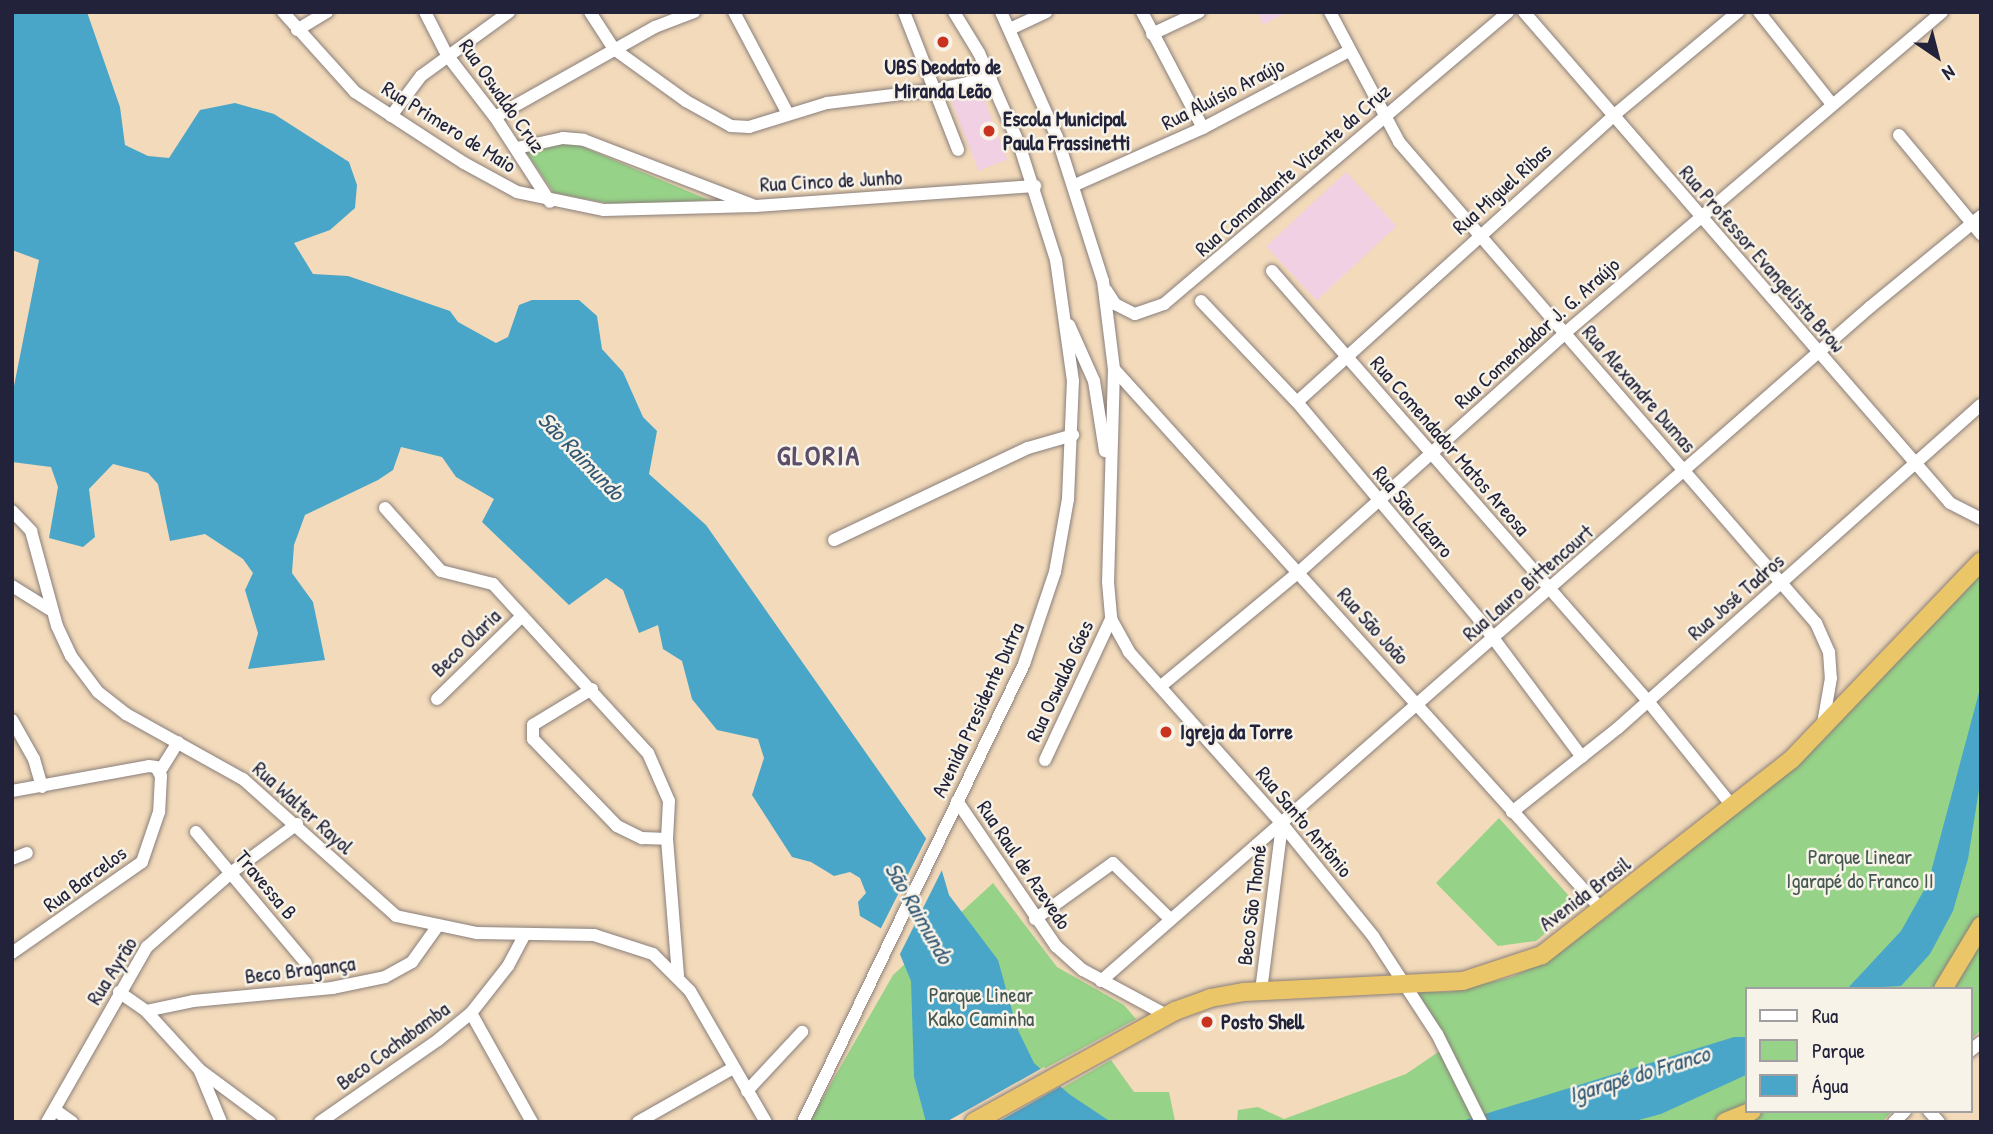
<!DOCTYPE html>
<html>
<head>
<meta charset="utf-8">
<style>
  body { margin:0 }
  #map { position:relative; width:1993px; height:1134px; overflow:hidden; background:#f2daba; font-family:"Patrick Hand",sans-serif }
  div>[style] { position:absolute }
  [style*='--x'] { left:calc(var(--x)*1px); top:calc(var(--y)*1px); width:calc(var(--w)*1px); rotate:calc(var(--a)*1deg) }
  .built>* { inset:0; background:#f1d0e3; transform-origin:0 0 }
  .green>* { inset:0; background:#96d388 }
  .water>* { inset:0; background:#4aa6c8 }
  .pier>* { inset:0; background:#f2daba }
  .roads { filter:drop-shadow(0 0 2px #8a7e7a) drop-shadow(0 0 2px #8a7e7a) }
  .minor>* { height:12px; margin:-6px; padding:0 6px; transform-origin:6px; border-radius:6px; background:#fff }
  .highway>* { height:18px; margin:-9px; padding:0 9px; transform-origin:9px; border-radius:9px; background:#ebc669 }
  .dots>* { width:19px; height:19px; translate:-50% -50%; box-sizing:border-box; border:4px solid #f7f3e8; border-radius:50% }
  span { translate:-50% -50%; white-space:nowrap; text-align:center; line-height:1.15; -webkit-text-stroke:5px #f7f3e8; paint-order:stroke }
  .poi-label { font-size:21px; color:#22223b; font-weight:700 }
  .left { translate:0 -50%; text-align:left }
  .street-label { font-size:21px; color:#22223b }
  .park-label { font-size:21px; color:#455752 }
  .water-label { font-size:23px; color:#325773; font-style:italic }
  .district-label { font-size:28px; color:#5c4d68; font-weight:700; letter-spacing:2px }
  .frame { position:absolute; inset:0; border:14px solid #22223b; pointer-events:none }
  .legend { position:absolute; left:1745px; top:987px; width:228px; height:126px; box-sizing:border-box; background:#f7f3e8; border:2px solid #a29fa3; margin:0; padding:9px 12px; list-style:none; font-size:21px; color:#22223b }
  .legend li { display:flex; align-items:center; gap:14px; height:35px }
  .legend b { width:35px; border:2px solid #a29fa3 }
  .north { position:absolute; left:1902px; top:21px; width:70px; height:70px; -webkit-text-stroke:5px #f7f3e8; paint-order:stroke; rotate:145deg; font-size:19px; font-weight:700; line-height:28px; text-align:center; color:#22223b }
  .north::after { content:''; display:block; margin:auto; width:24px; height:32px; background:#22223b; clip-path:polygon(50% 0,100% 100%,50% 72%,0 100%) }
</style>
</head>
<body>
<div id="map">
  <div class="built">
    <div style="clip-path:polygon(1258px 12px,1288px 12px,1263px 25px)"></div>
    <div style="left:979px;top:86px;width:79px;height:31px;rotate:69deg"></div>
    <div style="left:1346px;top:172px;width:74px;height:109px;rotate:47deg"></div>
  </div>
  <div class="green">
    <div style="clip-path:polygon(571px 142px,709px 200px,618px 205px,554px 193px,527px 153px)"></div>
    <div style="clip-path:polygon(1981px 572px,1981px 1030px,1970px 1040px,1970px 989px,1746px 989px,1746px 1111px,1892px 1111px,1882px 1122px,1237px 1122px,1238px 1110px,1258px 1107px,1284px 1119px,1406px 1074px,1447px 1046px,1418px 992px,1450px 992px,1512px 977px,1550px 958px,1604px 919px,1784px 776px)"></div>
    <div style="clip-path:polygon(1499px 818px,1578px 906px,1536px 941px,1498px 946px,1436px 883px)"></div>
    <div style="clip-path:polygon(993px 883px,1057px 967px,1124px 1005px,1136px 1019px,946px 1122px,809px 1122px,893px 975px)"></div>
    <div style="clip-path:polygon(1111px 1060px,1134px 1092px,1169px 1092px,1175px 1121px,1190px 1122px,1003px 1122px)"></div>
  </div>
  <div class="water">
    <div style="clip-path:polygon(12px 12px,87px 12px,120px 107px,125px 145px,148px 156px,169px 158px,200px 110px,235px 103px,274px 114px,349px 162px,357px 185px,355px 208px,330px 230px,294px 243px,313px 274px,348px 276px,450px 311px,458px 322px,496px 343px,508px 337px,519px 305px,532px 300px,579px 300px,597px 316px,602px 349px,623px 372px,643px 417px,657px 431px,649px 474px,706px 525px,937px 854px,949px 895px,998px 960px,1017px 1028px,1034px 1063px,1069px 1094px,1111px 1122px,926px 1122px,914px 1077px,911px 981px,892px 935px,860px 916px,858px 902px,866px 893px,860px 878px,850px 872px,834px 876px,811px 862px,792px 857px,752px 795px,764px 758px,758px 739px,717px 730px,692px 699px,682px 661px,663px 649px,658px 625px,639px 633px,623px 590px,606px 578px,569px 605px,482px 522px,494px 499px,456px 477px,442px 457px,401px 447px,393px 470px,378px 480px,305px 515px,294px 545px,292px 573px,313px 602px,325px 660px,248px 669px,258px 633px,245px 590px,253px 573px,243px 559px,205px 534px,170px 541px,158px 484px,148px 473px,113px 464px,89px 489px,95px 537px,83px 547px,49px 538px,58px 487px,51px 467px,12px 462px,12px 396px,39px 260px,12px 250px)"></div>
    <div style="clip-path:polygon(1981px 685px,1981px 777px,1968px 859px,1953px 911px,1930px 954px,1901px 986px,1847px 989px,1901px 931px,1928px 883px)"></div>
    <div style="clip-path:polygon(1734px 1037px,1746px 1037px,1746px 1075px,1661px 1114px,1631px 1122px,1459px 1122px)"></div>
  </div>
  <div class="pier">
    <div style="clip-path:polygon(928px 835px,944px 866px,898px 958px,889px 938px,879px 932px)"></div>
    <div style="clip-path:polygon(1044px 1067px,1063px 1085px,998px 1122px,946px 1122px)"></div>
  </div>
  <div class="roads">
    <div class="minor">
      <div style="--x:283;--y:12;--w:108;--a:48"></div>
      <div style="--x:355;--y:92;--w:130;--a:33.1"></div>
      <div style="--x:464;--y:163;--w:60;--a:28.7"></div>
      <div style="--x:517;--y:192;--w:89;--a:11.7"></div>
      <div style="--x:604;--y:210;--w:151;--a:-1.5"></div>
      <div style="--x:425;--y:12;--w:48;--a:62.9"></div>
      <div style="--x:447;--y:55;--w:78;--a:52.3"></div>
      <div style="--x:495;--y:117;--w:101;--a:57.1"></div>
      <div style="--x:590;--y:12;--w:44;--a:57"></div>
      <div style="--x:614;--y:49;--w:89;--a:35.8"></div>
      <div style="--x:686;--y:101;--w:51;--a:29.1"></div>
      <div style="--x:731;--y:126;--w:18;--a:3"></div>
      <div style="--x:749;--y:127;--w:82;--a:-17.1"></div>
      <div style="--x:827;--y:103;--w:108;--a:-6.9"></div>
      <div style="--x:934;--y:90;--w:58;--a:-11.9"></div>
      <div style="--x:734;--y:12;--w:113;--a:62.1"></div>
      <div style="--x:904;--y:12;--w:148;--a:68.6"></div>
      <div style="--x:1001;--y:12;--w:137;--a:65.9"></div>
      <div style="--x:1057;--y:137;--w:151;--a:72.3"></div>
      <div style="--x:1103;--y:281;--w:89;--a:82.9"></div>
      <div style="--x:1114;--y:369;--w:213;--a:91.6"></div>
      <div style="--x:1108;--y:582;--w:37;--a:85"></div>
      <div style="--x:1111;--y:619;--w:38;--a:61"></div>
      <div style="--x:1129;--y:652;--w:230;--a:48.3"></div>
      <div style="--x:1282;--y:824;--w:144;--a:50.9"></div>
      <div style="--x:1373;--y:936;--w:117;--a:56.9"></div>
      <div style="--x:1437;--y:1034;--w:98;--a:63.4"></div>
      <div style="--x:1142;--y:12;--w:131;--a:62.3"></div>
      <div style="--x:1330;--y:12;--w:147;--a:62"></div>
      <div style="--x:1399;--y:142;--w:637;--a:49.08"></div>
      <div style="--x:1816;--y:623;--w:32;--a:66"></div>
      <div style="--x:1829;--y:652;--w:26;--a:86"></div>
      <div style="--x:1831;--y:678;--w:47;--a:99.9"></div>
      <div style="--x:1524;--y:12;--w:650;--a:49.05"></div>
      <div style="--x:1950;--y:503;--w:35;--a:27"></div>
      <div style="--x:1759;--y:12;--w:116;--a:51.6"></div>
      <div style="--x:1010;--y:29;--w:40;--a:-25"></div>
      <div style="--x:297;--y:30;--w:35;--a:-31"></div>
      <div style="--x:1152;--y:34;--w:52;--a:-25.1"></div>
      <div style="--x:391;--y:116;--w:50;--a:-53.1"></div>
      <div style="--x:421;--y:76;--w:109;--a:-36"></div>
      <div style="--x:495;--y:117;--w:184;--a:-29.4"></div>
      <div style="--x:655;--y:27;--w:42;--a:-21"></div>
      <div style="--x:1899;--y:135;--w:129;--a:50.4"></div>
      <div style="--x:517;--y:148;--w:47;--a:-12.3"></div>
      <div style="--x:563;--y:138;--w:21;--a:5"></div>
      <div style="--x:584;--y:140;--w:183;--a:21.1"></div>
      <div style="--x:755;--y:206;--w:281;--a:-4.1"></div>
      <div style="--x:1075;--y:185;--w:140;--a:-24"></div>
      <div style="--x:1203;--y:128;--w:165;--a:-27.8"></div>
      <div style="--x:1272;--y:271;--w:570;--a:48.84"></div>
      <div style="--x:1647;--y:700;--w:137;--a:51.2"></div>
      <div style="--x:1106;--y:290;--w:17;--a:57"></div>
      <div style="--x:1115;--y:304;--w:22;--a:27"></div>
      <div style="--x:1135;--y:314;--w:31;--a:-19"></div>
      <div style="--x:1164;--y:304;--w:451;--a:-40.3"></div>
      <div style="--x:1201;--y:301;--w:139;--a:46.5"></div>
      <div style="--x:1297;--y:402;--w:283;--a:50"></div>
      <div style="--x:1479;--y:619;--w:172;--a:53.3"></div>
      <div style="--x:1069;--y:325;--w:61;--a:65.9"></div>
      <div style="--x:1094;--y:381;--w:71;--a:81.1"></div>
      <div style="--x:1114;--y:369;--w:729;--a:47.95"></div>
      <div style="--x:1297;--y:402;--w:426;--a:-42.1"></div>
      <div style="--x:1613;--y:116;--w:163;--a:-39.8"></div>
      <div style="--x:385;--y:508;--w:84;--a:48.4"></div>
      <div style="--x:441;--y:571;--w:54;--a:14"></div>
      <div style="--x:493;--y:584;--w:229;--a:47.5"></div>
      <div style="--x:648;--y:753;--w:52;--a:66.4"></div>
      <div style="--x:669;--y:801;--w:38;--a:93"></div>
      <div style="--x:667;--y:839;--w:138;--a:85.4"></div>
      <div style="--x:12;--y:511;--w:28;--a:46"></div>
      <div style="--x:31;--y:531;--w:98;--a:74.7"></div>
      <div style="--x:57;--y:626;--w:33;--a:65"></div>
      <div style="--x:71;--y:656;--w:45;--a:53.1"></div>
      <div style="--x:98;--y:692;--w:36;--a:38"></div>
      <div style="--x:126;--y:714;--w:134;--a:29.1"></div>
      <div style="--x:243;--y:779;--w:205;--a:41.8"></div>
      <div style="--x:396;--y:916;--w:83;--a:11.9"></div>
      <div style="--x:477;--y:933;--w:117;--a:1"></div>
      <div style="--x:594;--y:935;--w:62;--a:17.9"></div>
      <div style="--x:653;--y:954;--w:52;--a:45"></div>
      <div style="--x:690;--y:991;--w:151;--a:59.9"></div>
      <div style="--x:834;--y:540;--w:215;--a:-25.4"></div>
      <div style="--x:1028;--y:448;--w:47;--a:-16.1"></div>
      <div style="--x:12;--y:586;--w:44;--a:31.9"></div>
      <div style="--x:1161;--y:686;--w:179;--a:-39.6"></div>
      <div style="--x:1299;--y:572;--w:358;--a:-41.9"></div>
      <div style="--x:1565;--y:333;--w:495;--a:-40.4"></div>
      <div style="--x:592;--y:689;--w:69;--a:148.6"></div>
      <div style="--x:533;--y:725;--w:14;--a:90"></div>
      <div style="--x:533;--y:739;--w:121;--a:46"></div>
      <div style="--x:617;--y:826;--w:28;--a:26"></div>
      <div style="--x:642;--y:838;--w:25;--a:2"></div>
      <div style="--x:437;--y:699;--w:119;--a:-44.3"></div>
      <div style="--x:12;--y:720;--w:45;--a:60.6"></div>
      <div style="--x:34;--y:759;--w:29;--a:74"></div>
      <div style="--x:1045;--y:760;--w:156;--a:-64.9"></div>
      <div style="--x:160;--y:771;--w:34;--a:-58"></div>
      <div style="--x:12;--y:791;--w:139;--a:-10.3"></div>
      <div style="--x:149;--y:766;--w:7;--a:8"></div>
      <div style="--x:156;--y:767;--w:10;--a:61"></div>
      <div style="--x:161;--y:776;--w:36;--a:93"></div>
      <div style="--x:159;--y:812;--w:53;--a:108.8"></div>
      <div style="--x:142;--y:862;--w:159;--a:145"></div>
      <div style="--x:957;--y:801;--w:176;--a:55.7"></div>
      <div style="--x:1056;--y:946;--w:36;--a:42"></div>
      <div style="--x:1083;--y:970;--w:97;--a:28.4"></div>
      <div style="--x:1512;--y:812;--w:135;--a:-38.4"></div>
      <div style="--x:1618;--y:728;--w:486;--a:-41.7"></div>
      <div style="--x:196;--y:832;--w:171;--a:50"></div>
      <div style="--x:12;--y:859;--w:16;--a:-22"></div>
      <div style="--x:1035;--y:919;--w:96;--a:-35.7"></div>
      <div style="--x:1113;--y:863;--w:80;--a:44.5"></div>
      <div style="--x:1101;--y:981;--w:1023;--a:-41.23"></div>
      <div style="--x:1870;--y:307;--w:144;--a:-39.3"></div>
      <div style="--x:1261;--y:991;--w:168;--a:-82.8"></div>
      <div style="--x:119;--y:992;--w:33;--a:35"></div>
      <div style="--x:146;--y:1011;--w:79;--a:47.6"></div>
      <div style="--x:199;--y:1069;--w:57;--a:67.5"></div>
      <div style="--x:146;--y:1011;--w:48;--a:-12"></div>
      <div style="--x:193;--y:1001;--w:140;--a:-5.3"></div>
      <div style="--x:332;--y:988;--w:54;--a:-11.7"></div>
      <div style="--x:385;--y:977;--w:31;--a:-29"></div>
      <div style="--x:412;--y:962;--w:43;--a:-54.5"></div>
      <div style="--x:471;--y:1013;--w:125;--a:60.8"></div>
      <div style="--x:1970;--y:1051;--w:14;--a:-39"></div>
      <div style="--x:200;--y:1070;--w:87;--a:36.6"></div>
      <div style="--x:747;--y:1091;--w:81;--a:-47"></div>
      <div style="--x:55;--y:1110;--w:21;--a:35"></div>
      <div style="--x:1929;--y:1111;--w:15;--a:48"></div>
      <div style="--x:47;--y:1122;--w:202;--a:-60.3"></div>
      <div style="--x:147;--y:947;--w:113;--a:-41.4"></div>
      <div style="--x:232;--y:872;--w:81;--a:-36.4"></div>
      <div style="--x:320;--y:1122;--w:144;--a:-34.8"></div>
      <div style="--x:438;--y:1040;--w:43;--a:-39.3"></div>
      <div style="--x:471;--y:1013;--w:60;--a:-51.8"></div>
      <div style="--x:508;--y:966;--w:36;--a:-62"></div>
      <div style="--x:638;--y:1122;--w:109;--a:-29.6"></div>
      <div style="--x:803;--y:1122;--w:509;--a:-64.24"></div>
      <div style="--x:1024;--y:664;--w:97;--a:-71.4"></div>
      <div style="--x:1055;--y:572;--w:74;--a:-79.9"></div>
      <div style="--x:1068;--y:499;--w:118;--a:-87.6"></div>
      <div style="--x:1073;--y:381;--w:122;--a:-98"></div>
      <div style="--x:1056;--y:260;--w:122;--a:-107.7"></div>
      <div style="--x:1019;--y:144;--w:99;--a:-113.7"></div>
      <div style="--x:979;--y:53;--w:48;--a:-121.4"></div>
      <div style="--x:1894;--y:1122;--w:16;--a:-45"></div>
    </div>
    <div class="highway">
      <div style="--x:1943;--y:989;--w:74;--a:-58.9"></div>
      <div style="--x:974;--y:1122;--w:230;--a:-28.9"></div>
      <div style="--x:1175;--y:1011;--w:37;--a:-20"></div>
      <div style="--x:1210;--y:998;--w:35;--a:-10"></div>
      <div style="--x:1244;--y:992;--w:219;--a:-2.9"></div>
      <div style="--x:1463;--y:981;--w:83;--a:-18.2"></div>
      <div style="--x:1542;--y:955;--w:316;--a:-38.1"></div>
      <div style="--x:1791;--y:760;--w:275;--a:-46.3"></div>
      <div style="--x:1725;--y:1122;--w:29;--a:-22"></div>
    </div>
  </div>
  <div class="dots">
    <div style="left:943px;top:42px;background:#c8321e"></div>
    <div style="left:989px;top:131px;background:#c8321e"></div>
    <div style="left:1166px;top:732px;background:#c8321e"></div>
    <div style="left:1207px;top:1022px;background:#c8321e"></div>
  </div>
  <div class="poi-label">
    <span style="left:943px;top:79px">UBS Deodato de<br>Miranda Leão</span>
    <span class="left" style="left:1003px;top:131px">Escola Municipal<br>Paula Frassinetti</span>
    <span class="left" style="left:1180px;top:732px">Igreja da Torre</span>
    <span class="left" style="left:1221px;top:1022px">Posto Shell</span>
  </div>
  <div class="street-label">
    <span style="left:1223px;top:94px;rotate:-27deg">Rua Aluísio Araújo</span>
    <span style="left:502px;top:96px;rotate:55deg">Rua Oswaldo Cruz</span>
    <span style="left:449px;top:127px;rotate:32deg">Rua Primero de Maio</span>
    <span style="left:1293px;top:170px;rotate:-41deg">Rua Comandante Vicente da Cruz</span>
    <span style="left:831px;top:181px;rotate:-3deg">Rua Cinco de Junho</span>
    <span style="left:1502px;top:189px;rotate:-42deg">Rua Miguel Ribas</span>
    <span style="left:1762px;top:259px;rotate:49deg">Rua Professor Evangelista Brow</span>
    <span style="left:1537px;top:333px;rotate:-42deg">Rua Comendador J. G. Araújo</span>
    <span style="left:1639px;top:389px;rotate:49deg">Rua Alexandre Dumas</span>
    <span style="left:1450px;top:446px;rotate:49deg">Rua Comendador Matos Areosa</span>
    <span style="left:1413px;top:512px;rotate:50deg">Rua São Lázaro</span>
    <span style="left:1528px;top:583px;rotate:-41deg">Rua Lauro Bittencourt</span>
    <span style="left:1736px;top:597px;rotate:-41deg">Rua José Tadros</span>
    <span style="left:1373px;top:626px;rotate:48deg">Rua São João</span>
    <span style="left:466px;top:643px;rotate:-44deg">Beco Olaria</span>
    <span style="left:1060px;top:681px;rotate:-65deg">Rua Oswaldo Góes</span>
    <span style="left:978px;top:710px;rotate:-65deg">Avenida Presidente Dutra</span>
    <span style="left:303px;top:808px;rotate:42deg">Rua Walter Rayol</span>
    <span style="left:1304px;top:822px;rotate:50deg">Rua Santo Antônio</span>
    <span style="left:1024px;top:865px;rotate:56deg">Rua Raul de Azevedo</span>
    <span style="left:85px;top:879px;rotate:-36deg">Rua Barcelos</span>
    <span style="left:266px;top:885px;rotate:50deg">Travessa B</span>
    <span style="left:1585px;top:894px;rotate:-37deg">Avenida Brasil</span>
    <span style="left:1252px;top:905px;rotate:-83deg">Beco São Thomé</span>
    <span style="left:300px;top:970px;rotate:-7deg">Beco Bragança</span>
    <span style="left:112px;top:971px;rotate:-58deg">Rua Ayrão</span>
    <span style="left:393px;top:1046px;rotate:-36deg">Beco Cochabamba</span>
  </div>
  <div class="park-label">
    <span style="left:1860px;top:869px">Parque Linear<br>Igarapé do Franco II</span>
    <span style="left:981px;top:1007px">Parque Linear<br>Kako Caminha</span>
  </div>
  <div class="water-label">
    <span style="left:581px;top:456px;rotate:46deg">São Raimundo</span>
    <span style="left:919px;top:913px;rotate:60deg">São Raimundo</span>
    <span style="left:1639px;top:1074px;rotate:-17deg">Igarapé do Franco</span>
  </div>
  <div class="district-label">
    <span style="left:819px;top:455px">GLORIA</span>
  </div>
  <div class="frame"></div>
  <ul class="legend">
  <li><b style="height:9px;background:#fff"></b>Rua</li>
  <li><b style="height:19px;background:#96d388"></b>Parque</li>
  <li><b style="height:19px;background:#4aa6c8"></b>Água</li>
  </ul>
  <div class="north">N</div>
</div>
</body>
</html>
